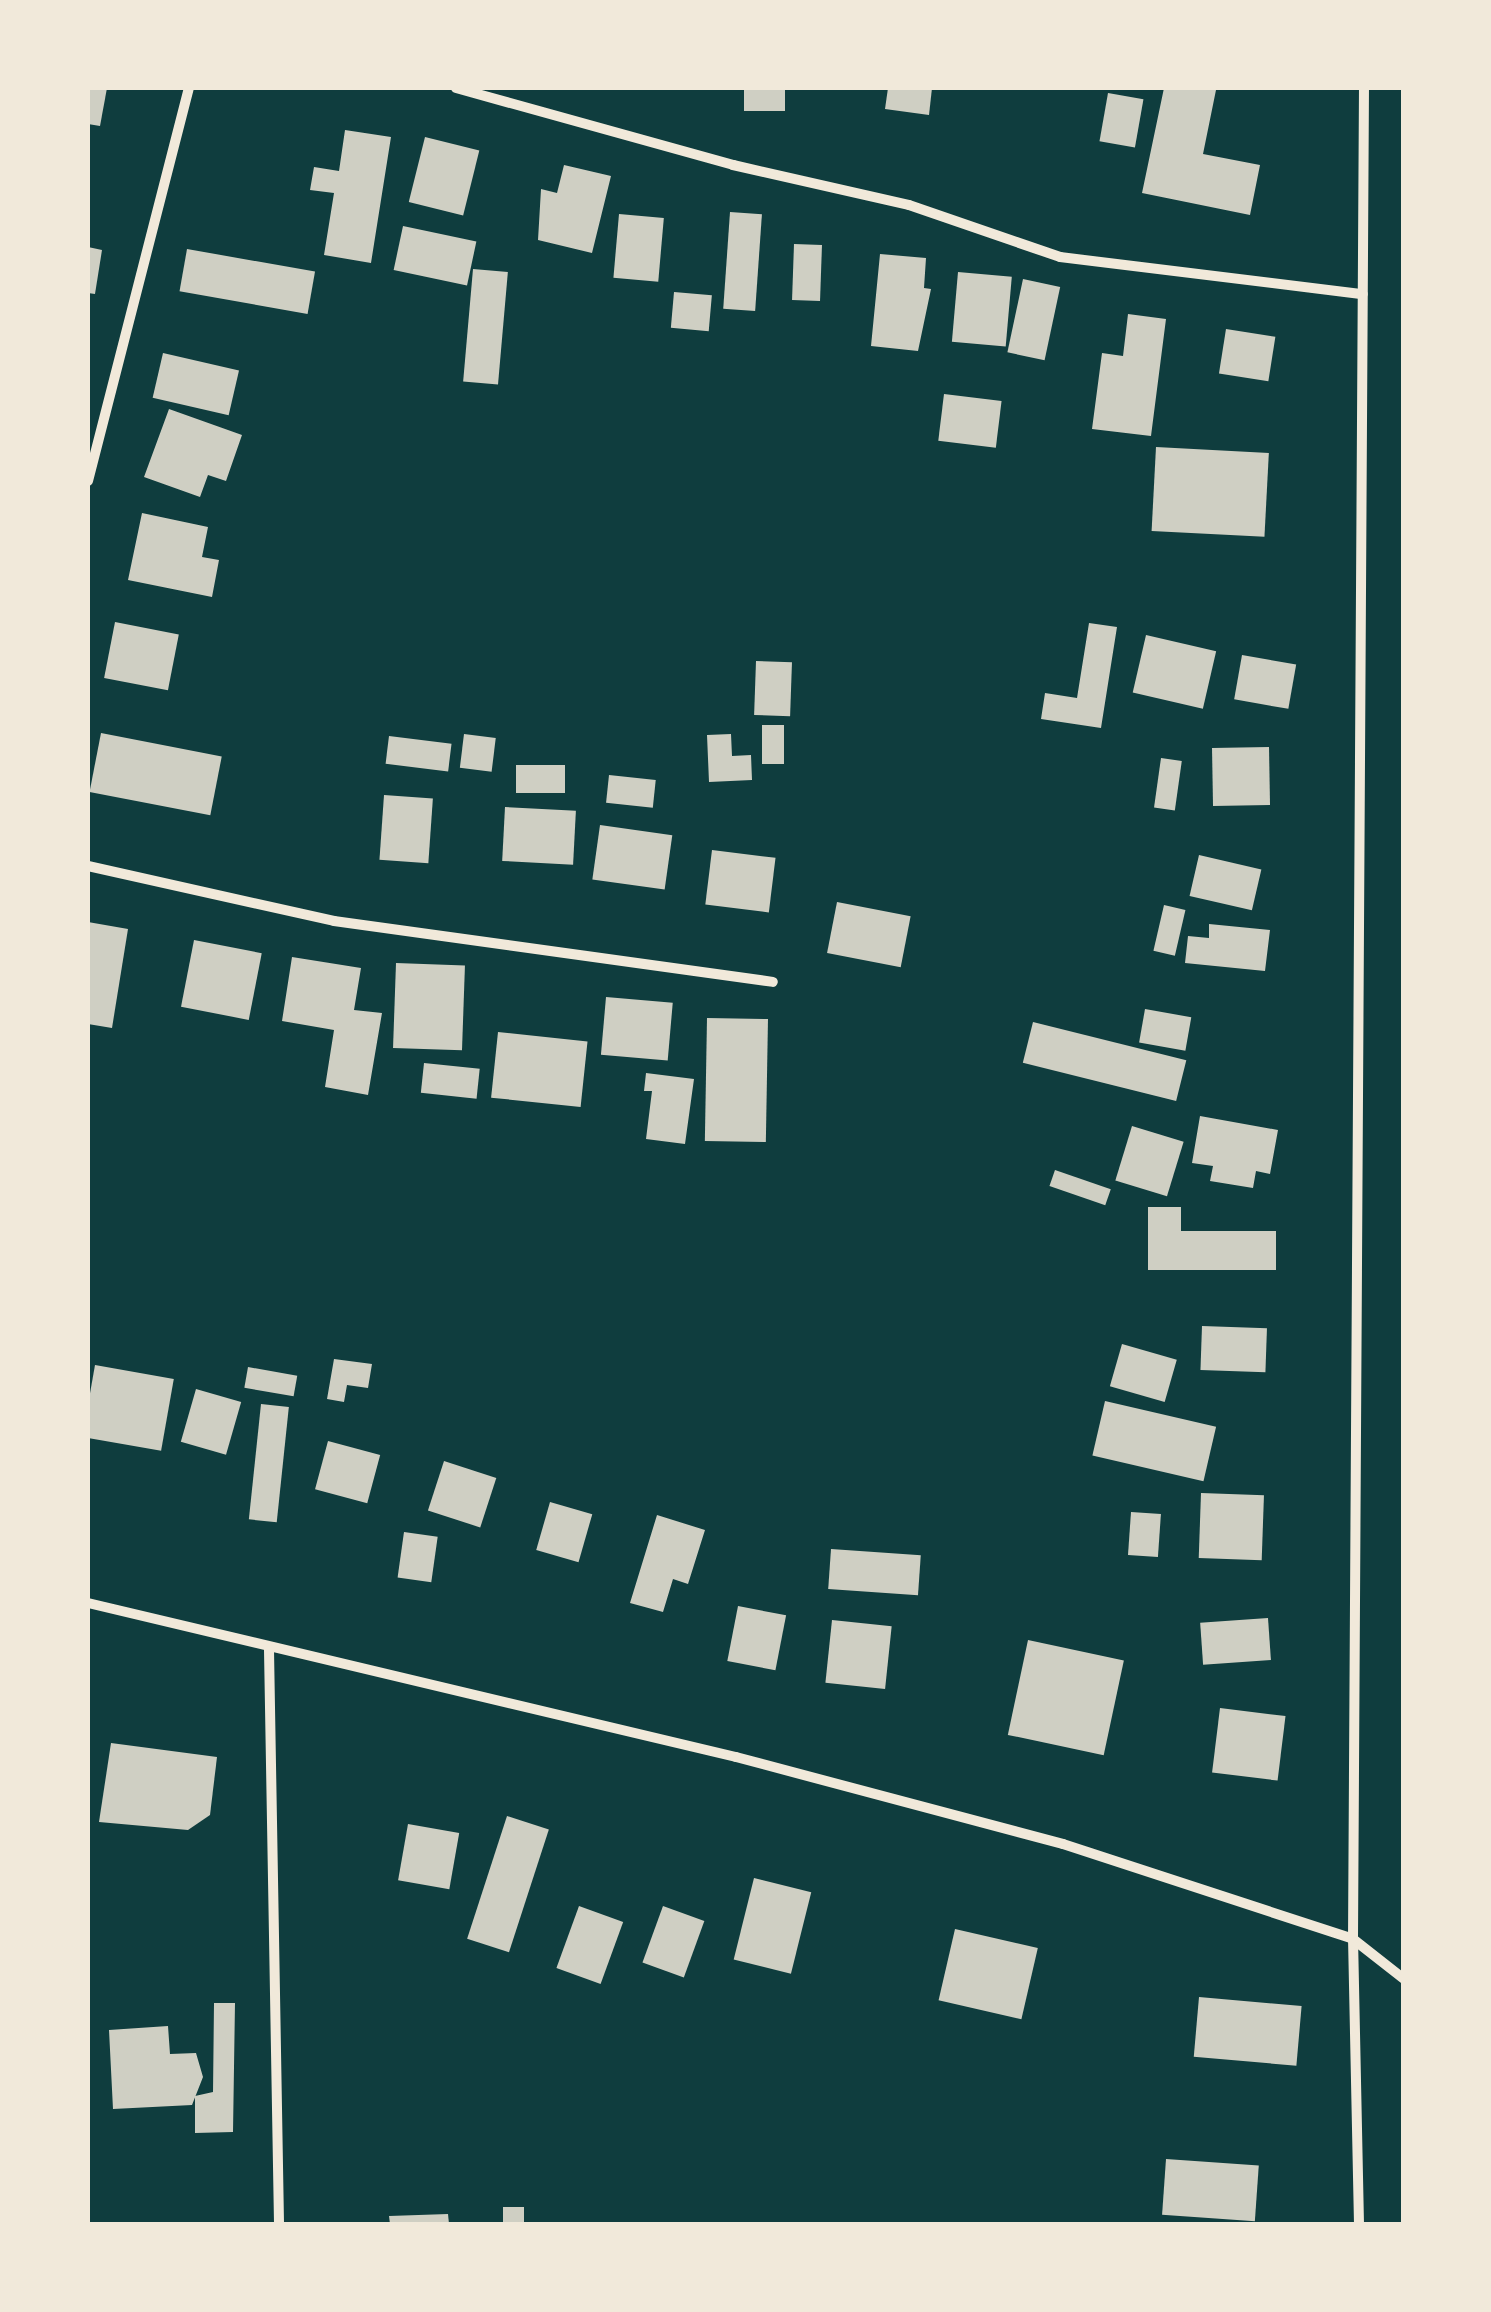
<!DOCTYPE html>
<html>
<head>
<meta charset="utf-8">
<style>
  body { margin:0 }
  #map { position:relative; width:1491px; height:2312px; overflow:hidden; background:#0f3d3e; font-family:"Fira Sans Condensed",sans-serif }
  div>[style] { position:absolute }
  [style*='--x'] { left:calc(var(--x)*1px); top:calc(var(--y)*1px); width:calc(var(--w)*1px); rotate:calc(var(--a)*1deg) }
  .building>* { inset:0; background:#cfcfc3; transform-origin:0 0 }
  .minor>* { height:10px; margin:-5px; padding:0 5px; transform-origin:5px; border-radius:5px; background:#f1e9da }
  span { translate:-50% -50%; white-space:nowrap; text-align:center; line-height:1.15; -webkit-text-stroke:10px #f1e9da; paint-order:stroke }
  .frame { position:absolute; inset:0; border:90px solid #f1e9da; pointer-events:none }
</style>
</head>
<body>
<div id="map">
  <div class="building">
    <div style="clip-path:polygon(88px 88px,107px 88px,100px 126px,88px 124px)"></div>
    <div style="left:744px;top:88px;width:41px;height:23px"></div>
    <div style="clip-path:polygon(888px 88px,932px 88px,929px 115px,885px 109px)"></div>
    <div style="clip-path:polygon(1164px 88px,1216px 90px,1203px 154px,1260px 165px,1250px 215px,1142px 193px)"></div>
    <div style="left:1108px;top:93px;width:36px;height:49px;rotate:10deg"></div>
    <div style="clip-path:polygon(345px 130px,391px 137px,371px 263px,324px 255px,334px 193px,310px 190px,314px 167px,339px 171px)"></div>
    <div style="left:425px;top:137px;width:56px;height:67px;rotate:14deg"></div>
    <div style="clip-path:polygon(564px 165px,611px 176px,592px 253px,538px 240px,541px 189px,557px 193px)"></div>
    <div style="left:730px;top:212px;width:32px;height:97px;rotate:4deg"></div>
    <div style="left:619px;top:214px;width:45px;height:64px;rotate:5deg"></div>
    <div style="left:403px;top:226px;width:75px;height:45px;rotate:12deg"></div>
    <div style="left:794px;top:244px;width:28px;height:56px;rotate:2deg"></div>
    <div style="clip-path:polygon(88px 247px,102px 250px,95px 294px,88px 293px)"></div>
    <div style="left:187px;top:249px;width:130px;height:43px;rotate:10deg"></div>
    <div style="clip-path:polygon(880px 254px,926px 258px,924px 288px,931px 289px,918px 351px,871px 346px)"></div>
    <div style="left:473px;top:269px;width:35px;height:113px;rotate:5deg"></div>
    <div style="left:958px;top:272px;width:54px;height:70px;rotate:5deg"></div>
    <div style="left:1023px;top:279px;width:38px;height:75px;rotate:12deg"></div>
    <div style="left:674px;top:292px;width:38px;height:36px;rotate:5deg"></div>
    <div style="clip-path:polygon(1128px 314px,1166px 319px,1151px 436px,1092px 429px,1102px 353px,1123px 356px)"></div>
    <div style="left:1226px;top:329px;width:50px;height:45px;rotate:9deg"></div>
    <div style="left:163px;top:353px;width:78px;height:46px;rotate:13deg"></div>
    <div style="left:944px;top:394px;width:58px;height:47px;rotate:7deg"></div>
    <div style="clip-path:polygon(169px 409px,242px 435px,226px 481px,208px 475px,200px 497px,144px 477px)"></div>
    <div style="left:1156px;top:447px;width:113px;height:84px;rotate:3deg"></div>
    <div style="clip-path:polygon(142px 513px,208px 527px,202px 557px,219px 560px,212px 597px,128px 580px)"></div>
    <div style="left:115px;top:622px;width:65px;height:57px;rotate:11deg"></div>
    <div style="clip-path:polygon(1089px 623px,1117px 627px,1101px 728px,1041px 719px,1045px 693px,1077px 698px)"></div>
    <div style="left:1146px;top:635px;width:72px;height:59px;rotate:13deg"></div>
    <div style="left:1242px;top:655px;width:55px;height:45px;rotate:10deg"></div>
    <div style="left:756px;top:661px;width:36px;height:54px;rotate:2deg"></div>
    <div style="left:784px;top:725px;width:39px;height:22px;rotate:90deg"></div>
    <div style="left:101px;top:733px;width:123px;height:60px;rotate:11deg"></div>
    <div style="left:464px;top:734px;width:32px;height:34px;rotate:7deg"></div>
    <div style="clip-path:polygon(731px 734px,732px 756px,751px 755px,752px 780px,709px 782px,707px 735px)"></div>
    <div style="left:389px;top:736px;width:63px;height:28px;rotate:7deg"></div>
    <div style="left:1269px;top:747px;width:58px;height:57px;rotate:89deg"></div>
    <div style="left:1161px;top:758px;width:21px;height:50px;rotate:8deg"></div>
    <div style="left:516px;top:765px;width:49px;height:28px"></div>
    <div style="left:609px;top:775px;width:47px;height:28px;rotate:6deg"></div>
    <div style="left:384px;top:795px;width:49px;height:65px;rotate:4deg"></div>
    <div style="left:505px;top:807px;width:71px;height:54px;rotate:3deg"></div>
    <div style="left:600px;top:825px;width:73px;height:55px;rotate:8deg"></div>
    <div style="left:712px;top:850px;width:64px;height:55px;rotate:7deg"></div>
    <div style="left:1199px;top:855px;width:64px;height:42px;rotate:13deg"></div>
    <div style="left:837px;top:902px;width:75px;height:52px;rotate:11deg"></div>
    <div style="left:1164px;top:905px;width:22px;height:47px;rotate:13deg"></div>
    <div style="clip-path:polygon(88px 922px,128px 929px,112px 1028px,88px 1024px)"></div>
    <div style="clip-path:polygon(1209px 924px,1270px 930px,1265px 971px,1185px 963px,1188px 936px,1209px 938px)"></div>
    <div style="left:194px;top:940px;width:69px;height:68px;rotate:11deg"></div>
    <div style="clip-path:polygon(292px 957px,361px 968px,354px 1010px,382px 1013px,368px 1095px,325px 1087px,334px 1030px,282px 1021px)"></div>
    <div style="left:396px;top:963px;width:69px;height:85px;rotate:2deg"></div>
    <div style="left:606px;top:997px;width:67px;height:58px;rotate:5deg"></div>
    <div style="left:1145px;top:1009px;width:47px;height:34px;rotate:10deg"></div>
    <div style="left:707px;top:1018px;width:61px;height:123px;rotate:1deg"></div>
    <div style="left:1033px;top:1022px;width:158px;height:42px;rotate:14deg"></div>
    <div style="left:498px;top:1032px;width:90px;height:66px;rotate:6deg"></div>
    <div style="left:424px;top:1063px;width:56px;height:30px;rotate:6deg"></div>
    <div style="clip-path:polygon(646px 1073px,694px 1079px,685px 1144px,646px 1139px,652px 1091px,644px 1091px)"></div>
    <div style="clip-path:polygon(1200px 1116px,1278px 1130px,1270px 1174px,1256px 1171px,1253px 1188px,1210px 1181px,1213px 1166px,1192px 1163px)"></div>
    <div style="left:1132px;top:1126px;width:54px;height:57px;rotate:17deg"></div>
    <div style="left:1055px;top:1170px;width:59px;height:17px;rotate:19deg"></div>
    <div style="clip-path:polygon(1148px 1207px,1181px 1207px,1181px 1231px,1276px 1231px,1276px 1270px,1148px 1270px)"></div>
    <div style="left:1202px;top:1326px;width:65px;height:44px;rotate:2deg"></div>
    <div style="left:1122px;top:1344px;width:57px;height:44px;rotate:16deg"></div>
    <div style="clip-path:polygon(334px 1359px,372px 1364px,368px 1388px,347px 1385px,344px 1402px,327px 1399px)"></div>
    <div style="left:95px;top:1365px;width:80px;height:73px;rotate:10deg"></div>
    <div style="left:248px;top:1367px;width:50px;height:21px;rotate:10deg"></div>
    <div style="left:196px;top:1389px;width:47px;height:55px;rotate:16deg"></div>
    <div style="left:1105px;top:1401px;width:114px;height:56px;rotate:13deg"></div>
    <div style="left:261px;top:1404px;width:28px;height:116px;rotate:6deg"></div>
    <div style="left:328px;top:1441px;width:54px;height:50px;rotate:15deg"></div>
    <div style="left:444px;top:1461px;width:55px;height:52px;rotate:18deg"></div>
    <div style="left:1201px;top:1493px;width:63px;height:65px;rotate:2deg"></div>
    <div style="left:550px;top:1502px;width:44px;height:50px;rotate:16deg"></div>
    <div style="left:1131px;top:1512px;width:30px;height:43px;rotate:4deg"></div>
    <div style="clip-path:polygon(657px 1515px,705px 1530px,688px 1584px,673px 1579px,663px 1612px,630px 1603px)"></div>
    <div style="left:404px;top:1532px;width:34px;height:46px;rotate:8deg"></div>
    <div style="left:831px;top:1549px;width:90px;height:40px;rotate:4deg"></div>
    <div style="left:738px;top:1606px;width:49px;height:56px;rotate:11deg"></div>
    <div style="left:1268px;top:1618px;width:42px;height:68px;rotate:86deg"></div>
    <div style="left:832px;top:1620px;width:60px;height:63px;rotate:6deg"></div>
    <div style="left:1028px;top:1640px;width:98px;height:97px;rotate:12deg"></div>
    <div style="left:1220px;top:1708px;width:66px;height:65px;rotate:7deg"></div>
    <div style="clip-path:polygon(111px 1743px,217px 1757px,210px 1815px,188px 1830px,99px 1822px)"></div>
    <div style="left:507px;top:1816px;width:44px;height:129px;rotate:18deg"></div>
    <div style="left:408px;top:1824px;width:52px;height:57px;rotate:10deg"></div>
    <div style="left:754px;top:1878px;width:59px;height:84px;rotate:14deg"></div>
    <div style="left:579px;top:1906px;width:47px;height:66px;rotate:20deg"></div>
    <div style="left:663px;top:1906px;width:44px;height:60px;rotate:20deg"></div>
    <div style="left:955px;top:1929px;width:85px;height:73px;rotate:13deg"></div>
    <div style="left:1199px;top:1997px;width:103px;height:60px;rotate:5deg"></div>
    <div style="clip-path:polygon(214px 2003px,235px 2003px,233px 2132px,195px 2133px,195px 2096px,213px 2092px)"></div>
    <div style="clip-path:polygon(168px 2026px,170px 2054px,196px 2053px,203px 2077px,192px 2105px,113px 2109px,109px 2030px)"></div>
    <div style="left:1166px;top:2159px;width:93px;height:56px;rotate:4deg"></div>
    <div style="left:524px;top:2207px;width:17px;height:21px;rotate:90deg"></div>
    <div style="clip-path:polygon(448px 2214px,449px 2224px,390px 2224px,389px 2216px)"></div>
  </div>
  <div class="minor">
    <div style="--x:456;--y:88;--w:288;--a:15.5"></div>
    <div style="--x:733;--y:165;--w:180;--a:12.8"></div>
    <div style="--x:909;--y:205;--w:160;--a:19"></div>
    <div style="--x:1060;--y:257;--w:305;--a:7"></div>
    <div style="--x:88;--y:481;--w:406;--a:-75.6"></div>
    <div style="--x:88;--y:866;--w:252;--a:12.6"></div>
    <div style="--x:334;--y:921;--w:443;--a:7.9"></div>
    <div style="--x:88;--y:1603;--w:666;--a:13.37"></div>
    <div style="--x:736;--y:1757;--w:338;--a:14.9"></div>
    <div style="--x:1063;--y:1844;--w:305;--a:18.1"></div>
    <div style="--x:1353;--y:1939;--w:65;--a:38.1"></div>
    <div style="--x:269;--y:1650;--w:574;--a:89"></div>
    <div style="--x:1359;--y:2224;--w:285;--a:-91.2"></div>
    <div style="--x:1353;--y:1939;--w:1851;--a:-89.66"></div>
  </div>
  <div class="frame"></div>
</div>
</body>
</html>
